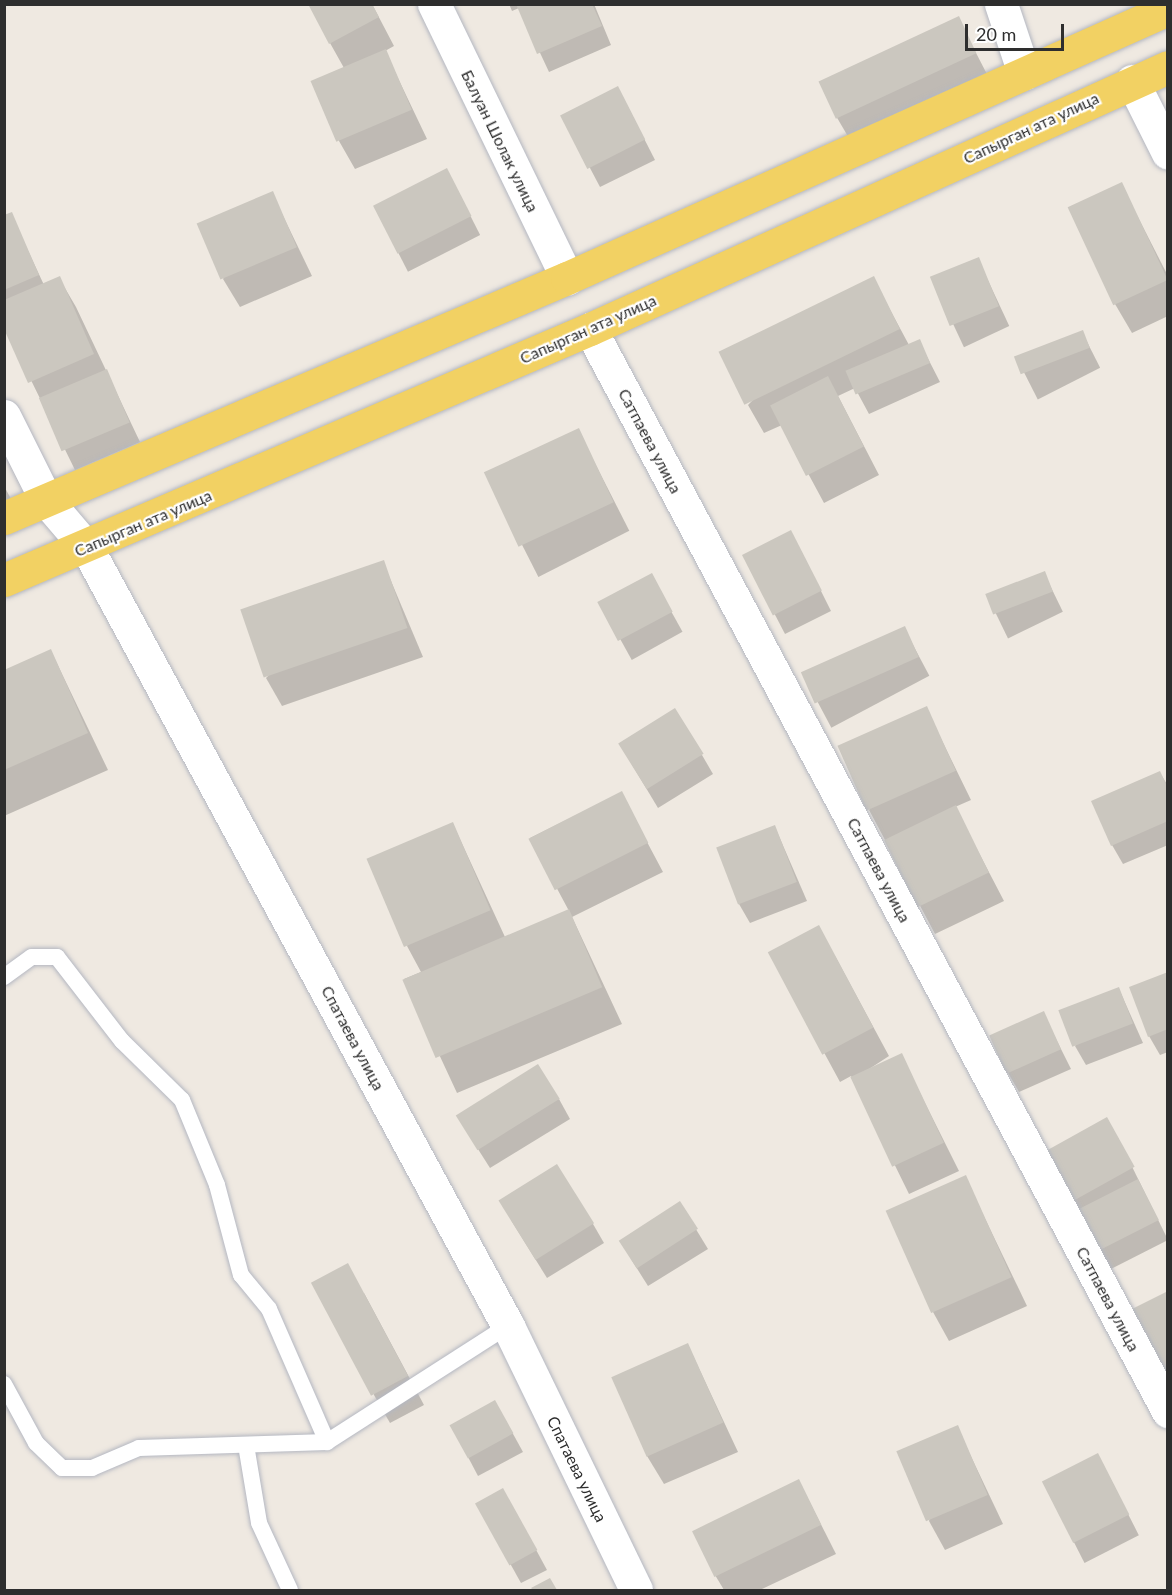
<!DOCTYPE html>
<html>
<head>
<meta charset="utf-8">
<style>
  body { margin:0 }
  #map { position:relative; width:1172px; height:1595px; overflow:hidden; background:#efe9e1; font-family:Lato,sans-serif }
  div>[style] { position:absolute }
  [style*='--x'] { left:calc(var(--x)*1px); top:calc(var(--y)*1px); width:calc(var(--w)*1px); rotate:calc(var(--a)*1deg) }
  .shadow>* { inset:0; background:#0003; transform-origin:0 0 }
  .building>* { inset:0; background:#cbc7bf; transform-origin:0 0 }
  .roads { filter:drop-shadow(0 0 2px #b4b7c1) drop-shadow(0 0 2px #b4b7c1) }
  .lane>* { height:16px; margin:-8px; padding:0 8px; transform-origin:8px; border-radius:8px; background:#fff }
  .street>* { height:33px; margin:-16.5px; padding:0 16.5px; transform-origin:16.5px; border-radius:16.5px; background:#fff }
  .primary>* { height:33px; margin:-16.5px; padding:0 16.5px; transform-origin:16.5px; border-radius:16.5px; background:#f2d163 }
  span { translate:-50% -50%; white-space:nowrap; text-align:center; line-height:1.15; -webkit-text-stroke:4.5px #fff; paint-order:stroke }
  .street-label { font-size:16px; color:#2e2e2e }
  .frame { position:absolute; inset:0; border:6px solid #2e2e2e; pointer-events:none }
  .scale { position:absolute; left:965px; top:24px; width:99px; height:27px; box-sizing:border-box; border:3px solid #2e2e2e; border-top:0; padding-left:8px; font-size:18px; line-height:21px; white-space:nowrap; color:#2e2e2e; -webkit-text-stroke:4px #fff; paint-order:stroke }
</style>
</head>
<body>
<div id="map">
  <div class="shadow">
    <div style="clip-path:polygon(372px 4px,394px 46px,385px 51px,427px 139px,355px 169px,339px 141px,344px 68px,330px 43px)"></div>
    <div style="clip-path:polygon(509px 4px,594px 4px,611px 45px,549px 72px,519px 8px,512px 11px)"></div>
    <div style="clip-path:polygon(958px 18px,991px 82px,853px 145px,836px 116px)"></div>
    <div style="clip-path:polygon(628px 107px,655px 160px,600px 187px,562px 115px)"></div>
    <div style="left:447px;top:170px;width:73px;height:81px;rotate:63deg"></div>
    <div style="clip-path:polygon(1121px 184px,1168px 276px,1168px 316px,1132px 333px,1115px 304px)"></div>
    <div style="clip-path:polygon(272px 193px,312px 276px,240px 307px,223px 279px)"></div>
    <div style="clip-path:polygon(11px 214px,44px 285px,59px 278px,76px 307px,140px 442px,75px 470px,4px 325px,4px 217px)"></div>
    <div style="left:978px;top:259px;width:74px;height:50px;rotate:65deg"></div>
    <div style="clip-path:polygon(873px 278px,909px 345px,919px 341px,940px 382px,869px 414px,855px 388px,838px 396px,879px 475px,824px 503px,782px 425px,764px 433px,748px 405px)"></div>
    <div style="left:1082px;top:332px;width:40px;height:70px;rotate:63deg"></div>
    <div style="left:578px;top:430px;width:113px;height:102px;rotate:63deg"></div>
    <div style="clip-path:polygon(4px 486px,17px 510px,4px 517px)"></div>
    <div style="clip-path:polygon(801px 551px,831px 611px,785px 634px,744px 555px)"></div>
    <div style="clip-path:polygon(383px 562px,423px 657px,282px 706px,266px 678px)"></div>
    <div style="left:1044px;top:573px;width:43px;height:61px;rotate:64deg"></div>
    <div style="left:651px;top:575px;width:65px;height:58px;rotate:61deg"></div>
    <div style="left:904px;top:628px;width:54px;height:111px;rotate:62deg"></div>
    <div style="clip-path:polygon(51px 651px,108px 770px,4px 816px,4px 672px)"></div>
    <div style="clip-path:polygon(926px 708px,971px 800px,955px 807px,1004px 901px,935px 934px,869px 810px)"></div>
    <div style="clip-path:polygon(702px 755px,713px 774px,658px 808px,631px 763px)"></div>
    <div style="clip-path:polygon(1160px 773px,1168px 786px,1168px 845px,1123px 864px,1112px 845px)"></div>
    <div style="clip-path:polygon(621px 793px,663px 872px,572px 917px,622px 1024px,457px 1093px,404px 979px,421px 972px,407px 946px,453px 824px,505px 937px,569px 911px,530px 838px)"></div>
    <div style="clip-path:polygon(775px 827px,807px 901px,750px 923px,739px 904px)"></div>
    <div style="clip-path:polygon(770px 953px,835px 956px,889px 1056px,863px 1073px,901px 1055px,959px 1171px,909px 1194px,851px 1076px,840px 1082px)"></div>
    <div style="clip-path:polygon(1168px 973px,1168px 1052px,1160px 1055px,1149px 1036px)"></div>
    <div style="clip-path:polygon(1119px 989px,1143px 1043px,1086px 1065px,1075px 1046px)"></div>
    <div style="clip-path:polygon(1043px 1013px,1071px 1069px,1019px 1092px,1008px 1073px)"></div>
    <div style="clip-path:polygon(559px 1099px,570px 1119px,490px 1168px,469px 1135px)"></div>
    <div style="clip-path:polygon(1118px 1138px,1168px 1240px,1105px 1272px,1044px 1154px)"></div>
    <div style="clip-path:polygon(965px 1177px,1027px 1306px,949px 1341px,933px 1312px)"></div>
    <div style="clip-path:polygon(680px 1203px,708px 1249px,648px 1286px,631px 1259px)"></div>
    <div style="clip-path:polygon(511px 1220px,593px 1224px,604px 1243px,547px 1278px)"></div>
    <div style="clip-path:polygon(364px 1293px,424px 1405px,390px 1423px,374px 1395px)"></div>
    <div style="clip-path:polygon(688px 1345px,738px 1452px,664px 1484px,647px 1456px)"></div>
    <div style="clip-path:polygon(506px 1421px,523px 1452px,478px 1476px,468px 1457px)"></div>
    <div style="clip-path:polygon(957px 1427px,1003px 1524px,945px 1550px,929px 1521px)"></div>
    <div style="left:1098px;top:1455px;width:90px;height:61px;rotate:63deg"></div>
    <div style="clip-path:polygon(799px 1481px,836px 1554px,760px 1590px,724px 1590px,715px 1575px)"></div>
    <div style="clip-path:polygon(477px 1504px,514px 1509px,547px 1570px,521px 1583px)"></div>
  </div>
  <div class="building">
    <div style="clip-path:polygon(308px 4px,372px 4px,379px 17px,329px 44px)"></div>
    <div style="clip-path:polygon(516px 4px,592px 4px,602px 26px,537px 54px)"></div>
    <div style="left:959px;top:16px;width:41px;height:155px;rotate:65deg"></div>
    <div style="left:386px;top:49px;width:66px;height:82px;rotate:67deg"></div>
    <div style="left:618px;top:86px;width:60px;height:65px;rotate:63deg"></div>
    <div style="left:447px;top:168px;width:54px;height:83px;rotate:63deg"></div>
    <div style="left:1122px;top:182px;width:108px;height:60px;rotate:65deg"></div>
    <div style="left:273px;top:191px;width:61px;height:83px;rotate:67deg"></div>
    <div style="clip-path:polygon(12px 212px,39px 275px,4px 290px,4px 215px)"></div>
    <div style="left:979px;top:257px;width:53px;height:53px;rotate:68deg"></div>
    <div style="clip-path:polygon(60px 276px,94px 354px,28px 383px,4px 329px,4px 300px)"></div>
    <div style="left:874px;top:276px;width:59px;height:173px;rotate:64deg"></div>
    <div style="left:1083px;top:330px;width:19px;height:74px;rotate:69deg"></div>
    <div style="left:920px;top:339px;width:26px;height:81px;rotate:67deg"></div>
    <div style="left:107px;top:369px;width:58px;height:74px;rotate:67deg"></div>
    <div style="left:828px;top:376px;width:79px;height:65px;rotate:63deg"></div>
    <div style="left:579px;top:428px;width:82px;height:105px;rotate:65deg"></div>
    <div style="left:791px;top:530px;width:68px;height:55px;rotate:63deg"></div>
    <div style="left:384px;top:560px;width:72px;height:152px;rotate:71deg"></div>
    <div style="left:1045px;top:571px;width:22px;height:64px;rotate:69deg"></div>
    <div style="left:652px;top:573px;width:44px;height:62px;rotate:62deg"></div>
    <div style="left:905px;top:626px;width:34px;height:114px;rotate:66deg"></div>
    <div style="clip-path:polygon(51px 649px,88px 733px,4px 770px,4px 670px)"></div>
    <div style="left:927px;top:706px;width:71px;height:98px;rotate:66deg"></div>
    <div style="left:675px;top:708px;width:54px;height:67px;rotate:58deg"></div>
    <div style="clip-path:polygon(1160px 771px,1168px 788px,1168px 821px,1111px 846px,1091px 801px)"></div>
    <div style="left:622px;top:791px;width:58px;height:105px;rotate:63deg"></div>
    <div style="left:956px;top:805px;width:75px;height:80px;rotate:64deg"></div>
    <div style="left:453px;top:822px;width:96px;height:94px;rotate:67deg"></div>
    <div style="left:775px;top:825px;width:61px;height:63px;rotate:69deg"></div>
    <div style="left:569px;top:909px;width:85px;height:181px;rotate:67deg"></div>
    <div style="left:819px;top:925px;width:116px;height:58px;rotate:62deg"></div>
    <div style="clip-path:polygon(1168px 972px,1168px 1029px,1148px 1037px,1129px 987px)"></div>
    <div style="left:1119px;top:987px;width:39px;height:65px;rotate:69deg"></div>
    <div style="left:1044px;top:1011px;width:42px;height:60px;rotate:66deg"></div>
    <div style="left:902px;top:1053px;width:99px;height:57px;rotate:65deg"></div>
    <div style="left:538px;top:1064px;width:41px;height:97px;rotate:58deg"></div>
    <div style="left:1107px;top:1117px;width:57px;height:74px;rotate:61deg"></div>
    <div style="left:557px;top:1164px;width:70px;height:69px;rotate:58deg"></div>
    <div style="left:966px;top:1175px;width:112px;height:88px;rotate:66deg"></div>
    <div style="left:1138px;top:1179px;width:46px;height:74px;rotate:63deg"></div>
    <div style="left:680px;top:1201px;width:33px;height:73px;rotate:57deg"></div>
    <div style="left:348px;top:1263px;width:128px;height:42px;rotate:62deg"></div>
    <div style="clip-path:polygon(1168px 1291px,1168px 1383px,1130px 1310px)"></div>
    <div style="left:688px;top:1343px;width:87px;height:84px;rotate:66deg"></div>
    <div style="left:495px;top:1400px;width:38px;height:52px;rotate:61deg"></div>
    <div style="left:958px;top:1425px;width:76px;height:67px;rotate:67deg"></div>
    <div style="left:1098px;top:1453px;width:69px;height:63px;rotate:63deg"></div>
    <div style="left:799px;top:1479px;width:51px;height:119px;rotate:64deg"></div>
    <div style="left:503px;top:1488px;width:71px;height:32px;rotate:61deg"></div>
    <div style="clip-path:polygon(550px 1578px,557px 1590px,533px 1590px,531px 1588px)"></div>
  </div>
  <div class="roads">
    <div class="lane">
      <div style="--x:4;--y:977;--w:34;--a:-36"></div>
      <div style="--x:32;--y:957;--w:25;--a:0"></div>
      <div style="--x:57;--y:957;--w:106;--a:52.3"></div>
      <div style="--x:122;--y:1041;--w:84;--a:44.5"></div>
      <div style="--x:182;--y:1100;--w:92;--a:67.6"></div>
      <div style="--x:217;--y:1185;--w:93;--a:75.1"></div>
      <div style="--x:241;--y:1275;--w:44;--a:50.5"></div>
      <div style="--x:269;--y:1309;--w:145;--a:66.4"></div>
      <div style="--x:4;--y:1384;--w:67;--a:61.5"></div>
      <div style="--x:36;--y:1443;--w:36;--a:44"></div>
      <div style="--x:62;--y:1468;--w:30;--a:0"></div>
      <div style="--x:92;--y:1468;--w:51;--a:-23.1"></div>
      <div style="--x:139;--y:1448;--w:188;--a:-1.8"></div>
      <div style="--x:327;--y:1442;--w:215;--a:-32.7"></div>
      <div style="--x:246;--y:1445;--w:79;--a:80.5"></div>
      <div style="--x:259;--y:1523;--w:74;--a:65.2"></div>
    </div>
    <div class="street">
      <div style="--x:434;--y:4;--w:305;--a:64.1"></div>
      <div style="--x:1001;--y:4;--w:73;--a:71.6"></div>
      <div style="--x:1132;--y:81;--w:80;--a:63.4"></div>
      <div style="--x:590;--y:329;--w:1227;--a:61.89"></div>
      <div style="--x:4;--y:416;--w:94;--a:63.4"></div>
      <div style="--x:46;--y:500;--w:63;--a:49.5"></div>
      <div style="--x:87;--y:548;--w:885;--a:61.58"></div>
      <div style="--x:508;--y:1326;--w:293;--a:64.1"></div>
    </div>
    <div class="primary">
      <div style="--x:4;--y:518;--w:612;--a:-23.09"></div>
      <div style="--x:567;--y:278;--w:658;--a:-24.11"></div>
      <div style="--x:4;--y:580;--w:637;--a:-23.19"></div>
      <div style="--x:590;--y:329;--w:635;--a:-24.38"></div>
    </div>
  </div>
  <div class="street-label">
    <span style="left:1031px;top:128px;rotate:-25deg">Сапырган ата улица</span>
    <span style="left:500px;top:141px;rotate:64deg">Балуан Шолак улица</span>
    <span style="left:588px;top:329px;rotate:-24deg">Сапырган ата улица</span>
    <span style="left:650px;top:441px;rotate:62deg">Сатпаева улица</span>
    <span style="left:143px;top:523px;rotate:-23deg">Сапырган ата улица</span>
    <span style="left:879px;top:870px;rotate:62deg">Сатпаева улица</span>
    <span style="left:353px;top:1038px;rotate:62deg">Спатаева улица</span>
    <span style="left:1108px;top:1299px;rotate:62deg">Сатпаева улица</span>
    <span style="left:577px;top:1469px;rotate:64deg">Спатаева улица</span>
  </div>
  <div class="frame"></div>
  <div class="scale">20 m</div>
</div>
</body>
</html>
